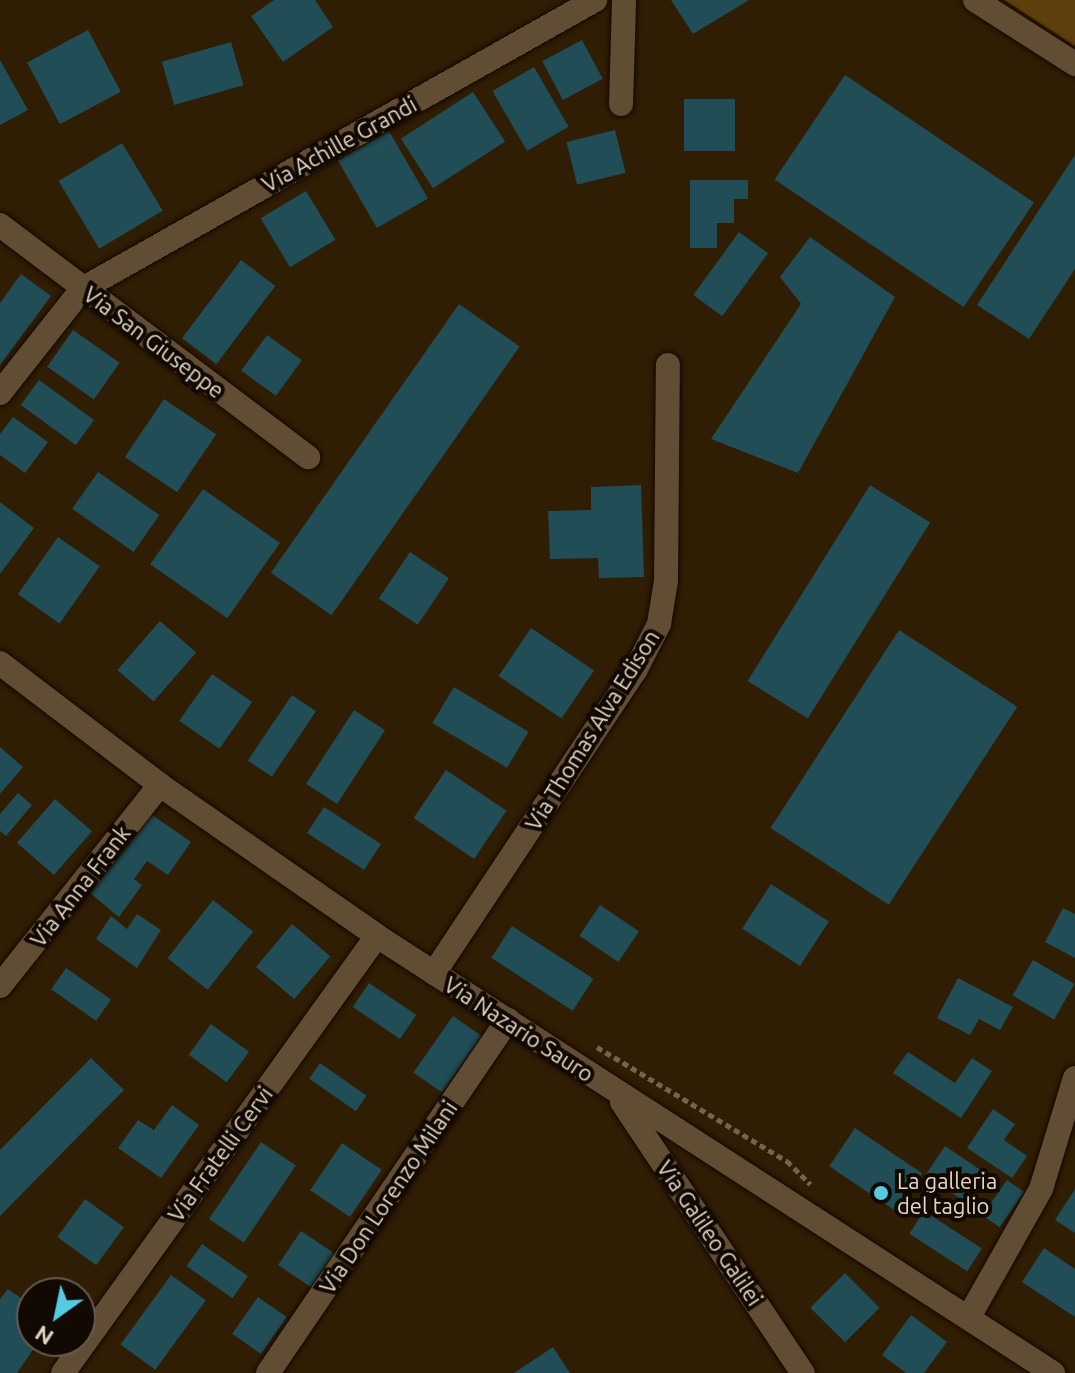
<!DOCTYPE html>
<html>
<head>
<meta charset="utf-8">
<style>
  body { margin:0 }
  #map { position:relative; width:1075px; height:1373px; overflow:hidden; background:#2f1d04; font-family:Ubuntu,sans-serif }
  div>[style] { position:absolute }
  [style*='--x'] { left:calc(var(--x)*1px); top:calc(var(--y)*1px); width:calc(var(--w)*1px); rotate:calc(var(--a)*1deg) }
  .green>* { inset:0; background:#5f3f0e }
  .building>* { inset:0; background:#214d56; transform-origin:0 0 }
  .path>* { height:5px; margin-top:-2.5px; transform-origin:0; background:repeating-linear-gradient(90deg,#73644f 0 6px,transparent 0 10px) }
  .roads { filter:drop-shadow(0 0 2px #170700) drop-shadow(0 0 2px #170700) }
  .street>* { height:24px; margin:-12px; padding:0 12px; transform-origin:12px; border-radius:12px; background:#614d33 }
  .dots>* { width:22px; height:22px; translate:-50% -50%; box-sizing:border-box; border:4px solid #110902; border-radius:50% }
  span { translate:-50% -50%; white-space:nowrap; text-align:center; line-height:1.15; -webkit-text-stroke:8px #110902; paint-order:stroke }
  .street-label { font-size:22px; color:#e2d6c8 }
  .poi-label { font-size:22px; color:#e2d6c8 }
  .left { translate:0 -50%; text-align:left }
  .north { position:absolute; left:16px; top:1277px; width:80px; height:80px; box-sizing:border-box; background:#110902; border:2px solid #655b51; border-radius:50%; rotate:213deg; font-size:22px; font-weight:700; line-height:32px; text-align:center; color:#e2d6c8 }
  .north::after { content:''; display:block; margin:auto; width:28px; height:36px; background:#55cae0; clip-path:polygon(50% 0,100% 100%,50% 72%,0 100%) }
</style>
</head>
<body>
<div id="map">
  <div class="green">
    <div style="clip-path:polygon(1005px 0,1075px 0,1075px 46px,1006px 1px)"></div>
  </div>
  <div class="building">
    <div style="clip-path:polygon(274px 0,315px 0,333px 27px,283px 62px,251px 16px)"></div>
    <div style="clip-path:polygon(671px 0,749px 0,693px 34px)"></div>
    <div style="left:88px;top:30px;width:70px;height:69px;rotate:62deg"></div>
    <div style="left:582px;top:40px;width:44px;height:45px;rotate:62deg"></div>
    <div style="left:231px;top:42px;width:45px;height:72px;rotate:74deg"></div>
    <div style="clip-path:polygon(0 60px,28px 110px,0 125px)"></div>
    <div style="left:534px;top:67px;width:69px;height:48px;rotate:60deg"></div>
    <div style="left:845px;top:75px;width:228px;height:126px;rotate:34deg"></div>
    <div style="left:473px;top:92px;width:59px;height:86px;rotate:57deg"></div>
    <div style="left:684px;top:99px;width:51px;height:52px"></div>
    <div style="left:615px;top:130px;width:44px;height:50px;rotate:76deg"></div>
    <div style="left:389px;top:131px;width:78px;height:59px;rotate:60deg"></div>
    <div style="left:122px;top:143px;width:79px;height:74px;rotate:59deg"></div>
    <div style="clip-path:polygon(1075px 155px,1075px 269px,1029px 339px,977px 305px)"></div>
    <div style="clip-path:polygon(690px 180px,748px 180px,748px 199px,734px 199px,734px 223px,717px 223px,717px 248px,690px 248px)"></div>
    <div style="left:306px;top:191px;width:57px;height:53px;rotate:59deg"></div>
    <div style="left:739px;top:232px;width:36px;height:78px;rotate:36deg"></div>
    <div style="clip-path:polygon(810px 237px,895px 297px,798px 473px,711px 439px,801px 304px,780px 277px)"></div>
    <div style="left:241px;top:260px;width:43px;height:98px;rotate:37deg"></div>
    <div style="clip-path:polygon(21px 274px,51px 296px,0 365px,0 303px)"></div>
    <div style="left:459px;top:304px;width:74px;height:328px;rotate:35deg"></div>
    <div style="left:73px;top:330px;width:57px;height:45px;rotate:35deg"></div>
    <div style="left:267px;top:335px;width:43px;height:44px;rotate:36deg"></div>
    <div style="left:39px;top:380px;width:68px;height:31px;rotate:36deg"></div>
    <div style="left:164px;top:399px;width:63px;height:70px;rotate:34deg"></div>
    <div style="clip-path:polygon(13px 417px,48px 442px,25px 473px,0 455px,0 434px)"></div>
    <div style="left:98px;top:472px;width:75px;height:45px;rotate:35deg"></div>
    <div style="clip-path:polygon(641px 485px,644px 577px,599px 578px,598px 558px,550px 559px,548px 511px,591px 510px,591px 487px)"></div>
    <div style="left:870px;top:485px;width:71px;height:231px;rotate:32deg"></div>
    <div style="left:203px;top:489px;width:94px;height:92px;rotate:35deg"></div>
    <div style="clip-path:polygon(0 502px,34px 528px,0 574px)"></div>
    <div style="left:58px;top:537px;width:51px;height:70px;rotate:35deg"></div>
    <div style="left:410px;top:552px;width:47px;height:56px;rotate:34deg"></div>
    <div style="left:160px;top:621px;width:48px;height:65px;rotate:41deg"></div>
    <div style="left:531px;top:628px;width:76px;height:58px;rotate:34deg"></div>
    <div style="left:899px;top:630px;width:141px;height:236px;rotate:33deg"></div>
    <div style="left:212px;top:674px;width:49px;height:57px;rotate:35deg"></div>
    <div style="left:454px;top:687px;width:87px;height:42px;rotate:31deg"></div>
    <div style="left:292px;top:695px;width:29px;height:79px;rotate:34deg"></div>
    <div style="left:354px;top:710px;width:37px;height:88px;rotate:33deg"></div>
    <div style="clip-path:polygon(0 747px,23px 767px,0 794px)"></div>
    <div style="left:446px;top:770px;width:73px;height:58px;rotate:34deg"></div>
    <div style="clip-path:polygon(18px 793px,32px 805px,6px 836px,0 831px,0 814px)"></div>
    <div style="left:55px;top:799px;width:49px;height:58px;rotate:41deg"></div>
    <div style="left:324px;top:807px;width:68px;height:31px;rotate:33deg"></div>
    <div style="clip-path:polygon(145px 810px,191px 842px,168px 875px,147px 861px,134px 879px,142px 885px,119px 917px,84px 888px)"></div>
    <div style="left:771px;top:884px;width:69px;height:53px;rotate:33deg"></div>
    <div style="left:213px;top:900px;width:51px;height:74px;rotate:38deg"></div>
    <div style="left:600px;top:905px;width:47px;height:37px;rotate:34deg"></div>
    <div style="clip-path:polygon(1063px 908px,1075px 914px,1075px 958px,1045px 942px)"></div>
    <div style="clip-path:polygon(137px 914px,161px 930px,137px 968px,96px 939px,111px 916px,127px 929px)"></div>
    <div style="left:292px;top:924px;width:50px;height:56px;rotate:40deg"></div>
    <div style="left:512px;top:926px;width:97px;height:38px;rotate:33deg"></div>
    <div style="left:1033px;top:960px;width:48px;height:41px;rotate:30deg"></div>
    <div style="left:66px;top:968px;width:55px;height:26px;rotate:35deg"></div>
    <div style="clip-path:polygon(958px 978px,1013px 1007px,1000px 1030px,979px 1019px,970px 1035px,937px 1018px)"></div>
    <div style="left:369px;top:983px;width:57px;height:29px;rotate:34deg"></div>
    <div style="left:453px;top:1016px;width:35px;height:69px;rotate:35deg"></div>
    <div style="left:211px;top:1024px;width:47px;height:38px;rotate:36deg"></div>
    <div style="clip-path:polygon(908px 1052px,955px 1083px,972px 1058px,992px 1071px,961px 1118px,893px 1073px)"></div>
    <div style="clip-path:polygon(91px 1058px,124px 1090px,0 1216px,0 1150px)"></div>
    <div style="left:320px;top:1063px;width:57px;height:19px;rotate:35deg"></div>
    <div style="clip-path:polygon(172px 1105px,199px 1125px,161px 1178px,118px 1148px,138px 1120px,154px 1130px)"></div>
    <div style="clip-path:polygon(993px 1109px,1015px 1124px,1004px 1140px,1027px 1156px,1012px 1178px,967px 1148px)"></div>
    <div style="left:855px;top:1128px;width:81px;height:46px;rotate:34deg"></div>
    <div style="left:261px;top:1142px;width:42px;height:93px;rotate:34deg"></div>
    <div style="left:342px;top:1143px;width:48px;height:57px;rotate:34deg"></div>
    <div style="left:945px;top:1146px;width:52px;height:35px;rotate:34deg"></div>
    <div style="left:1007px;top:1180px;width:21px;height:43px;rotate:35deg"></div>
    <div style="clip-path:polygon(1075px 1189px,1075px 1233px,1055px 1220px)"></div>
    <div style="left:85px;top:1199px;width:48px;height:47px;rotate:36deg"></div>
    <div style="left:924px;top:1211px;width:69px;height:27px;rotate:33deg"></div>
    <div style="left:301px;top:1231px;width:40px;height:41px;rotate:34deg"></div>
    <div style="left:202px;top:1244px;width:56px;height:27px;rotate:35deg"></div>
    <div style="clip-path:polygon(1044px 1248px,1075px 1269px,1075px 1317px,1022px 1282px)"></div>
    <div style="left:845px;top:1273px;width:49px;height:49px;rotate:45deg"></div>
    <div style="left:171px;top:1275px;width:43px;height:86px;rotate:36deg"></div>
    <div style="clip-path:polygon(8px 1289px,32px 1306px,32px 1341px,39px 1341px,17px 1373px,0 1373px,0 1299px)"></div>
    <div style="left:258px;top:1297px;width:35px;height:45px;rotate:35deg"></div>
    <div style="clip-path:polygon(911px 1315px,947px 1342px,924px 1373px,906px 1373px,882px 1355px)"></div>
    <div style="clip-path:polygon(553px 1347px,570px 1373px,514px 1373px)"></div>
  </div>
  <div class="path">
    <div style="--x:597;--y:1047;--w:222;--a:31"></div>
    <div style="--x:787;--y:1161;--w:33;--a:45"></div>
  </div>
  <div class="roads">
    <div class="street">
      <div style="--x:975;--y:0;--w:119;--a:32.6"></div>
      <div style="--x:621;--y:104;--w:104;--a:-88.3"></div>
      <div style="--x:0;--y:225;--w:386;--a:37"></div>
      <div style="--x:0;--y:393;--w:132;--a:-51.7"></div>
      <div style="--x:82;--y:289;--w:589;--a:-29.39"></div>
      <div style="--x:0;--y:663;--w:201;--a:37.3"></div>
      <div style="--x:160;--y:785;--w:264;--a:34.8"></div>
      <div style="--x:377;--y:936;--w:805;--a:32.88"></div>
      <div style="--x:434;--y:973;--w:363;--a:-56.4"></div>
      <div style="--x:635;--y:671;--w:53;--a:-62.9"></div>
      <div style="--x:659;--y:624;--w:44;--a:-80.8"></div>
      <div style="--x:666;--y:581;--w:216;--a:-89.5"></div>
      <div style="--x:0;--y:986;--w:257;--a:-51.5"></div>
      <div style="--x:622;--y:1102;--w:326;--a:56.3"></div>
      <div style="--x:970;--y:1315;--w:145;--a:-60.6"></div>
      <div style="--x:1041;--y:1189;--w:116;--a:-73"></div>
      <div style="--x:63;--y:1373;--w:538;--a:-54.3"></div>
      <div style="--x:268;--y:1373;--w:427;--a:-55.8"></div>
    </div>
  </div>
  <div class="dots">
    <div style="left:881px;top:1193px;background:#55cae0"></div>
  </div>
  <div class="street-label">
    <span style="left:339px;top:144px;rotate:-29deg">Via Achille Grandi</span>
    <span style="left:154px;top:342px;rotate:37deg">Via San Giuseppe</span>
    <span style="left:592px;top:730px;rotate:-58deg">Via Thomas Alva Edison</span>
    <span style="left:80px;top:886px;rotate:-52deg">Via Anna Frank</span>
    <span style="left:519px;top:1029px;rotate:33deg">Via Nazario Sauro</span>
    <span style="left:220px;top:1154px;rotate:-54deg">Via Fratelli Cervi</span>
    <span style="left:388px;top:1197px;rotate:-56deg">Via Don Lorenzo Milani</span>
    <span style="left:710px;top:1233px;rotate:56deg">Via Galileo Galilei</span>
  </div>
  <div class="poi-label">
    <span class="left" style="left:897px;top:1193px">La galleria<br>del taglio</span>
  </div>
  <div class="north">N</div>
</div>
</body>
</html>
